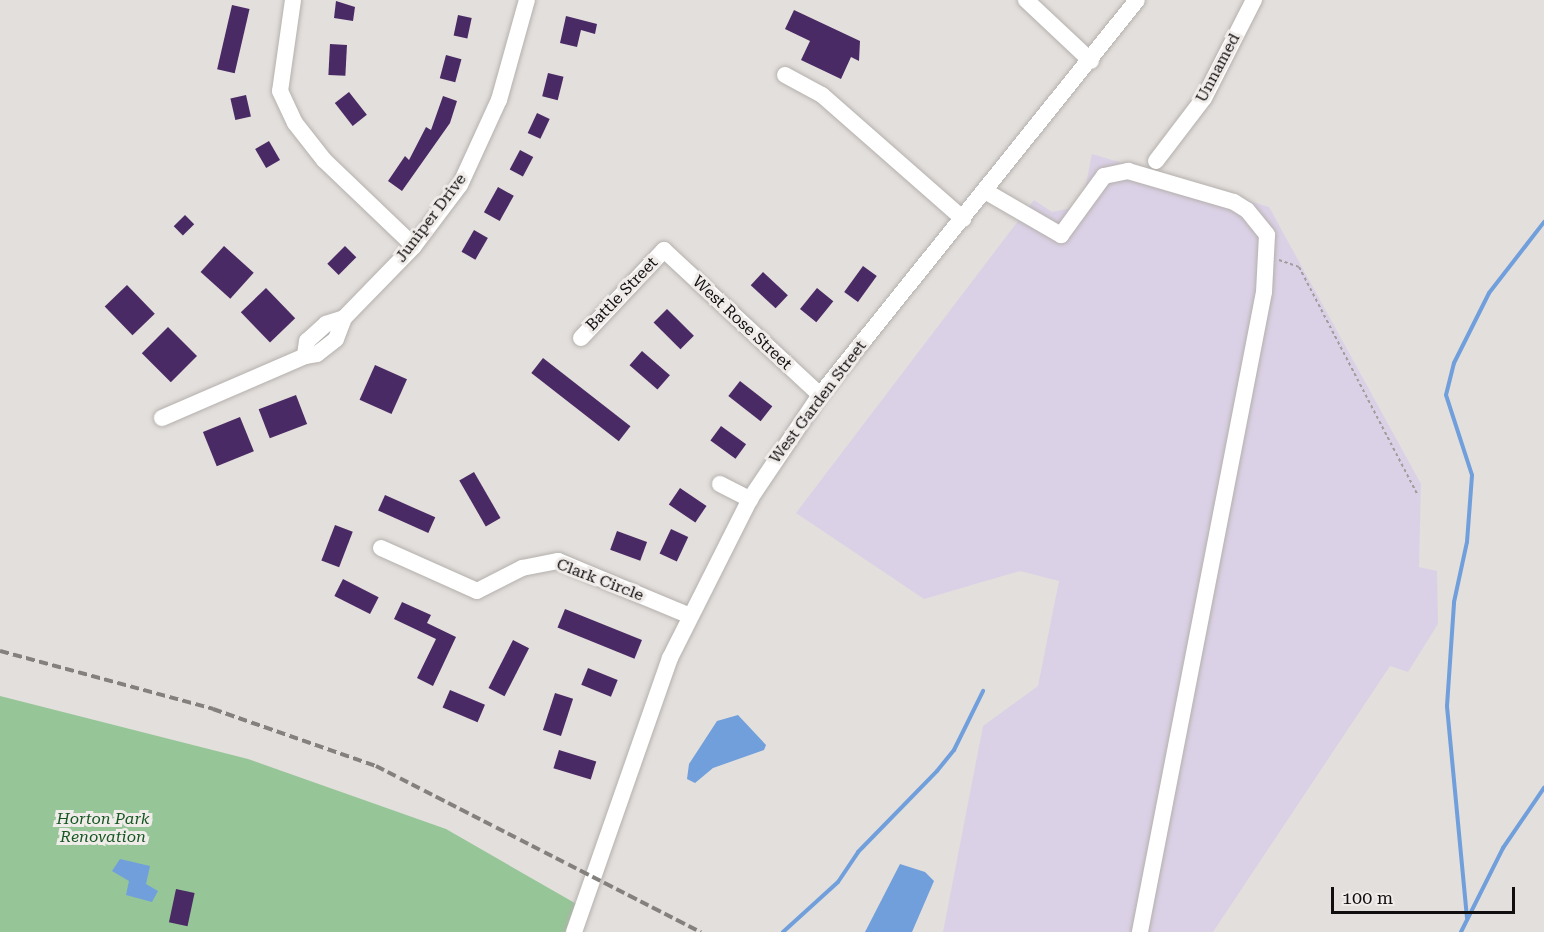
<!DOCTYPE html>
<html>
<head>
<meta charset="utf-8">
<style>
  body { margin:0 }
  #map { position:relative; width:1544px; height:932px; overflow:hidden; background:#e3dfdc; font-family:"Roboto Serif",serif }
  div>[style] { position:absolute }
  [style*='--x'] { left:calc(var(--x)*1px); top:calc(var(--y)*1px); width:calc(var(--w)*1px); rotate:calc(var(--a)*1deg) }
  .industrial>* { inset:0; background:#dbd1e6 }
  .green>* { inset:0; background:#96c598 }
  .water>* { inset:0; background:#709fdc }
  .stream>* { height:4px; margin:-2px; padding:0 2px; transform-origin:2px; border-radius:2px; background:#709fdc }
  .building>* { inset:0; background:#4a2a65; transform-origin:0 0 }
  .path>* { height:2px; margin-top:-1px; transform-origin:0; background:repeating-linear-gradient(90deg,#a09d9b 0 3px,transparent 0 6px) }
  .roads { filter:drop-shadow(0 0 2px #b4b0ad) drop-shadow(0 0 2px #b4b0ad) }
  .minor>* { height:16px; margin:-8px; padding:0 8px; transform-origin:8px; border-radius:8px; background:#fff }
  .rail>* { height:4px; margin-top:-2px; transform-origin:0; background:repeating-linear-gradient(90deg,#83807e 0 9px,transparent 0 13.5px) }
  span { translate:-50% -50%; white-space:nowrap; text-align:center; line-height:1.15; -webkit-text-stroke:6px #f0ecea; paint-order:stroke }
  .street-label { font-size:16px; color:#100e0e }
  .park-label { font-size:16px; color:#155621; font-style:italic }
  .scale { position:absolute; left:1331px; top:887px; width:184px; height:27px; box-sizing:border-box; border:3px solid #100e0e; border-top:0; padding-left:8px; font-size:18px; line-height:21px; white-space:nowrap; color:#100e0e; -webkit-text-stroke:4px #f0ecea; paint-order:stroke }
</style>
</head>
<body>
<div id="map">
  <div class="industrial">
    <div style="clip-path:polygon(1092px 154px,1269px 207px,1421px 484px,1419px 567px,1437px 571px,1438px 624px,1408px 672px,1390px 666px,1213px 932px,943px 932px,983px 726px,1038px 686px,1059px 581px,1020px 571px,924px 599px,796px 513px,1034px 200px,1052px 212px,1071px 208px,1084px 194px)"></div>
  </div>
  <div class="green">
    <div style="clip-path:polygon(0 696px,248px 759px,446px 829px,580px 906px,570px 932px,0 932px)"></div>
  </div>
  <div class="water">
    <div style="clip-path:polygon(738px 715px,766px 745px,764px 750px,713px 768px,695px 783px,687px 779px,689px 764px,717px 721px)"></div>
    <div style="clip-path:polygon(120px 859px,150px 866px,146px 884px,158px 891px,152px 902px,126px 895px,129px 881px,112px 871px)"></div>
    <div style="clip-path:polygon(900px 864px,925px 872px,934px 881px,912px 932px,865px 932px)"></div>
  </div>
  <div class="stream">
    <div style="--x:1467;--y:918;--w:213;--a:-95.4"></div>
    <div style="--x:1447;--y:706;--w:104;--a:-86.1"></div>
    <div style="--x:1454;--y:602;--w:61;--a:-77.8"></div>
    <div style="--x:1467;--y:542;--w:67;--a:-85.7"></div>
    <div style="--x:1472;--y:475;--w:84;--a:-108"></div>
    <div style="--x:1446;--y:395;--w:33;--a:-76"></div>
    <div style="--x:1454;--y:363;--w:78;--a:-63.4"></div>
    <div style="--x:1489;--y:293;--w:90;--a:-52.2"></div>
    <div style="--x:783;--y:932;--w:74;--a:-42.3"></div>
    <div style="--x:838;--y:882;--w:36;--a:-56"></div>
    <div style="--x:858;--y:852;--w:113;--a:-45.7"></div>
    <div style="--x:937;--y:771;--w:27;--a:-51"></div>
    <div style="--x:954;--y:750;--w:66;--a:-63.8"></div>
    <div style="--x:1461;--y:932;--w:94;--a:-63.4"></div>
    <div style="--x:1503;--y:848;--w:73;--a:-55.7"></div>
  </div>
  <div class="building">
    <div style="clip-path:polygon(336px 1px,355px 7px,353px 21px,334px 18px)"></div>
    <div style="left:232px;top:5px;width:18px;height:66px;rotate:13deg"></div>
    <div style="clip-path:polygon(794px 10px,860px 41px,859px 61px,851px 57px,841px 79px,801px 60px,810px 41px,785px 29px)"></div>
    <div style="left:458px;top:15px;width:14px;height:21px;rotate:12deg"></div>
    <div style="clip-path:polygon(566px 16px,597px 24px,595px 34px,581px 30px,577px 47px,560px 43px)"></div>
    <div style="left:330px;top:44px;width:17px;height:31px;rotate:3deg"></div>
    <div style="left:446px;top:55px;width:16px;height:24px;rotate:15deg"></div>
    <div style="left:548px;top:73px;width:16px;height:24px;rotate:14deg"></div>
    <div style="left:349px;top:92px;width:29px;height:18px;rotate:52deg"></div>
    <div style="left:246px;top:95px;width:22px;height:16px;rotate:77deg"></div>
    <div style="clip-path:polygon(443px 96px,457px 101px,450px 123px,402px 191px,388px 181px,405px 156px,409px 160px,426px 127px,431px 130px)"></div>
    <div style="left:537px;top:113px;width:14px;height:22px;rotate:25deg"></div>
    <div style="left:269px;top:141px;width:22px;height:16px;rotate:60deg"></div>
    <div style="left:520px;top:150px;width:15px;height:22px;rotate:28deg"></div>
    <div style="left:498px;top:187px;width:18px;height:29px;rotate:29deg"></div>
    <div style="left:185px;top:215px;width:13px;height:16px;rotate:45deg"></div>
    <div style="left:474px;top:230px;width:16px;height:25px;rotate:30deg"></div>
    <div style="left:224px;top:246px;width:40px;height:35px;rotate:42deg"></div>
    <div style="left:345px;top:246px;width:16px;height:25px;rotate:45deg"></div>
    <div style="left:863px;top:266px;width:17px;height:32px;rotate:36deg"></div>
    <div style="left:763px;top:272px;width:34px;height:18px;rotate:43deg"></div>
    <div style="left:127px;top:285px;width:40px;height:31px;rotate:46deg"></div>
    <div style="left:266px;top:288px;width:42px;height:35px;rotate:46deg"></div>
    <div style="left:817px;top:288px;width:21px;height:27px;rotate:39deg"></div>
    <div style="left:667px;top:309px;width:38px;height:19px;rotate:45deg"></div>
    <div style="left:168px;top:327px;width:41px;height:37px;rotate:45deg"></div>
    <div style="left:642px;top:351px;width:37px;height:19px;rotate:41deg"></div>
    <div style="left:543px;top:358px;width:111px;height:19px;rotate:38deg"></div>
    <div style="left:375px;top:365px;width:35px;height:38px;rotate:24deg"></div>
    <div style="left:740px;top:381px;width:41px;height:19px;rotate:38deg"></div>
    <div style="left:296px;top:395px;width:31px;height:40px;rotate:69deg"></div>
    <div style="left:240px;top:417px;width:37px;height:40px;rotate:68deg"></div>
    <div style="left:721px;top:426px;width:31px;height:18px;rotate:36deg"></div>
    <div style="left:474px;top:472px;width:53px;height:17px;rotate:60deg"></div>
    <div style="left:680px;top:488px;width:32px;height:20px;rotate:34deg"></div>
    <div style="left:385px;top:495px;width:55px;height:17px;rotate:24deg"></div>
    <div style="left:335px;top:525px;width:19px;height:38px;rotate:21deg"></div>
    <div style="left:671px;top:529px;width:19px;height:27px;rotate:25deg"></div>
    <div style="left:617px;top:531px;width:32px;height:20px;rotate:20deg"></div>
    <div style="left:343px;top:579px;width:40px;height:19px;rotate:27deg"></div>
    <div style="clip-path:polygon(402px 602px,431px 615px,427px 623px,456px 637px,433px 686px,417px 678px,436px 639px,394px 619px)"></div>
    <div style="left:565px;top:609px;width:83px;height:20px;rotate:22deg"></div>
    <div style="left:513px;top:640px;width:18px;height:54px;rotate:27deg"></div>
    <div style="left:588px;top:668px;width:32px;height:18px;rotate:22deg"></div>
    <div style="left:450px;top:690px;width:38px;height:19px;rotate:23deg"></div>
    <div style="left:555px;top:693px;width:19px;height:39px;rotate:18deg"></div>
    <div style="left:559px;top:750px;width:39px;height:19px;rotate:17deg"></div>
    <div style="left:176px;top:889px;width:19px;height:34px;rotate:12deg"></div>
  </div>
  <div class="path">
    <div style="--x:1279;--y:260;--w:21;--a:19"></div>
    <div style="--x:1299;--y:267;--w:256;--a:62.5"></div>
  </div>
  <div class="roads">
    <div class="minor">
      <div style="--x:293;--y:0;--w:92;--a:98.1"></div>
      <div style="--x:280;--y:91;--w:35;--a:65"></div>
      <div style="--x:295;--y:123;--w:47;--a:51.9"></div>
      <div style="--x:324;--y:160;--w:124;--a:43.7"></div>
      <div style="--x:1026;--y:0;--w:89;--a:43.2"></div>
      <div style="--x:785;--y:75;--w:42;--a:28.4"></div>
      <div style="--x:822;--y:95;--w:188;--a:41.3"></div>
      <div style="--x:1156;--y:161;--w:79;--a:-52.7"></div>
      <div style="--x:1204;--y:98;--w:110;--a:-63"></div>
      <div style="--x:985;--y:191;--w:88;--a:30.1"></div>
      <div style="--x:1061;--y:235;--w:73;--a:-53.9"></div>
      <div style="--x:1104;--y:176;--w:25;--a:-12"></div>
      <div style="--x:1128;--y:171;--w:110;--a:16.3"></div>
      <div style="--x:1234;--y:202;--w:15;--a:32"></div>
      <div style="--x:1247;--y:210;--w:32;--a:51"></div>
      <div style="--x:1267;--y:235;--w:57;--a:93"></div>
      <div style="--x:1264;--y:292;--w:652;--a:100.97"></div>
      <div style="--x:344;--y:318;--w:19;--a:162"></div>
      <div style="--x:326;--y:324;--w:25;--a:138"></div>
      <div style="--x:307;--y:341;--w:15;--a:98"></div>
      <div style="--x:305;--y:356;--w:12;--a:-9"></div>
      <div style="--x:317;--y:354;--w:24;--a:-38"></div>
      <div style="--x:336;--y:339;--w:22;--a:-69"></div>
      <div style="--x:344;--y:318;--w:100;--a:-45.8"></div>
      <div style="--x:414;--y:246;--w:76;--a:-53"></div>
      <div style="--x:460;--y:185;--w:94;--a:-65.4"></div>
      <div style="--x:499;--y:100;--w:104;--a:-74.4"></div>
      <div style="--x:581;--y:338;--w:121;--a:-46.7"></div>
      <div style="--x:664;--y:250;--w:213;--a:42.9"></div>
      <div style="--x:162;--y:418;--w:156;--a:-23.4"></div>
      <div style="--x:720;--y:484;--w:34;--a:27"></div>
      <div style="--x:381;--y:548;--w:105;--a:24.1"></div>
      <div style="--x:477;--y:591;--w:51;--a:-27.1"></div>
      <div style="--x:522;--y:568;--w:37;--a:-11"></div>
      <div style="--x:558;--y:561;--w:141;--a:22.6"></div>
      <div style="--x:574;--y:932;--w:290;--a:-70.7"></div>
      <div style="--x:670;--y:658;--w:178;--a:-63.3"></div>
      <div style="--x:750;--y:499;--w:125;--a:-56.1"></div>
      <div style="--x:820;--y:395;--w:506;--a:-51.25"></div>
    </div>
  </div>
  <div class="rail">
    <div style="--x:0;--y:651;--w:221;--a:15.2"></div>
    <div style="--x:213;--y:709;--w:173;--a:19.3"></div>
    <div style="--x:376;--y:766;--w:365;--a:27.1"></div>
  </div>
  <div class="street-label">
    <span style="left:1218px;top:68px;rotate:-62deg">Unnamed</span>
    <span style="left:431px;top:218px;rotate:-53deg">Juniper Drive</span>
    <span style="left:622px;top:294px;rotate:-46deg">Battle Street</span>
    <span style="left:742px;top:323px;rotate:43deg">West Rose Street</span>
    <span style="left:818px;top:402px;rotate:-53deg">West Garden Street</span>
    <span style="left:600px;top:580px;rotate:21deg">Clark Circle</span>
  </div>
  <div class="park-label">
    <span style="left:103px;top:828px">Horton Park<br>Renovation</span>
  </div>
  <div class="scale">100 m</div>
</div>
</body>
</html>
